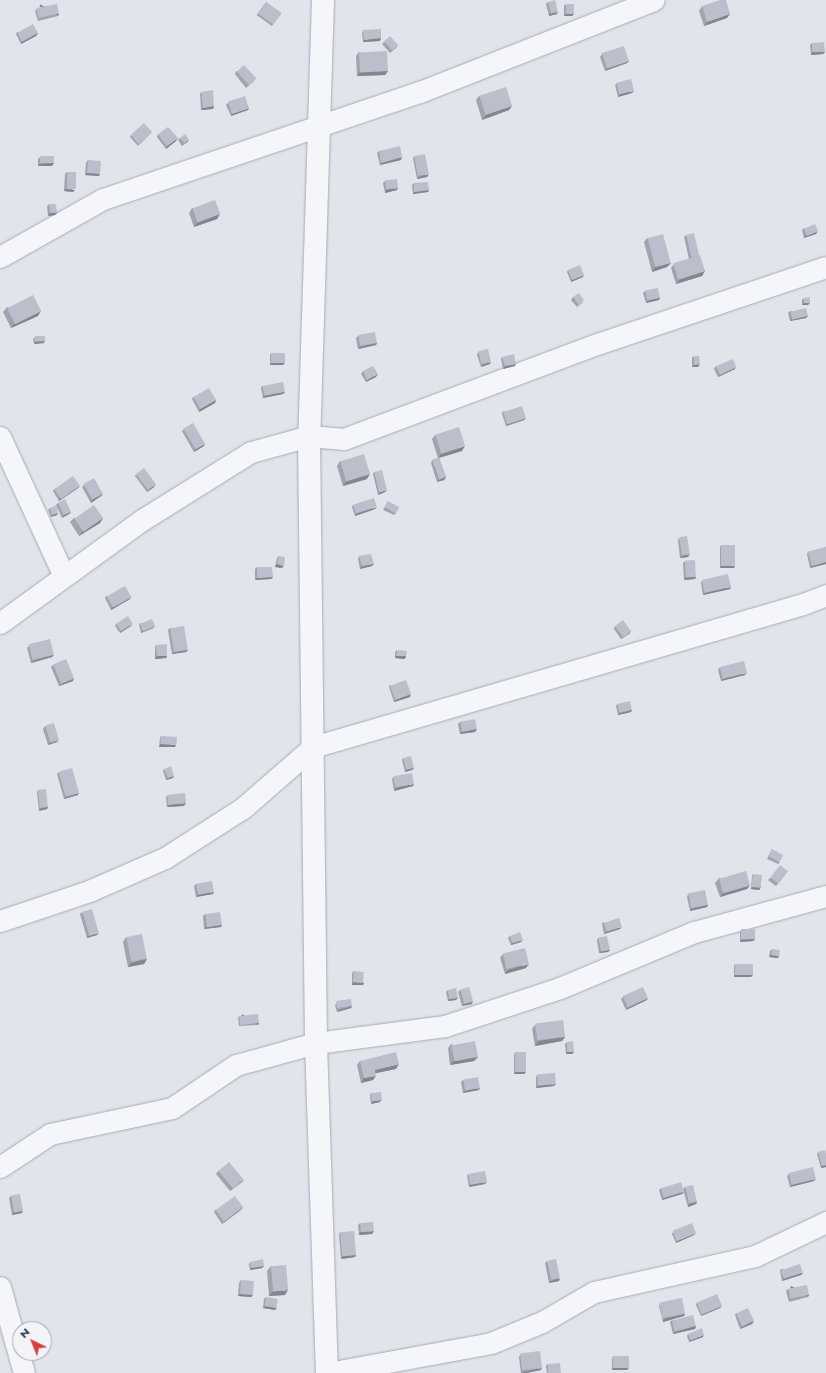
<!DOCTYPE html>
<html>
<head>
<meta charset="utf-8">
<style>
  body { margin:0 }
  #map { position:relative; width:826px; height:1373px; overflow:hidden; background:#e2e4eb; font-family:Jost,sans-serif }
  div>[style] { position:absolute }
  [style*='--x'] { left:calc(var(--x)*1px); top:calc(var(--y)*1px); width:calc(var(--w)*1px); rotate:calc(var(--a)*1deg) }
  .roads { filter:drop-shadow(0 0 1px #a6aab6) drop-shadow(0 0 1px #a6aab6) }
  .minor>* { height:21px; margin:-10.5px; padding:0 10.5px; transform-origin:10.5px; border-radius:10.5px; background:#f5f6f9 }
  .tertiary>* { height:22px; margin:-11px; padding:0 11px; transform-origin:11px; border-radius:11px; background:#f5f6f9 }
  .wall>* { inset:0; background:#a1a4af; transform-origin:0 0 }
  .shaded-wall>* { inset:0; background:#83868f; transform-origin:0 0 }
  .building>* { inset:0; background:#bbbfcc; transform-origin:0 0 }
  span { translate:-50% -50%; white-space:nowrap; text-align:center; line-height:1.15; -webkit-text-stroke:4px #f2f4f8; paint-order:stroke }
  .north { position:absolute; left:12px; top:1321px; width:40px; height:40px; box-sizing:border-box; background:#f2f4f8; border:1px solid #a1a5b0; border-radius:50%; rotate:317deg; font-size:11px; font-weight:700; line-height:16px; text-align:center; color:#282f45 }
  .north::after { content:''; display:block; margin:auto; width:14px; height:18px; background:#d83f42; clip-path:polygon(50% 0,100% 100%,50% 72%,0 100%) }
</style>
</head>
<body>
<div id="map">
  <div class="roads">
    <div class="minor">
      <div style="--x:0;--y:257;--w:118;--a:-29.4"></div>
      <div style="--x:103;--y:199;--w:335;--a:-18.7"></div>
      <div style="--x:420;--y:92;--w:251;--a:-21.5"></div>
      <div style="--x:0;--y:437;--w:153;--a:65.3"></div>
      <div style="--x:0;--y:623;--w:175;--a:-36"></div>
      <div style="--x:142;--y:520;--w:128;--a:-32"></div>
      <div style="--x:251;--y:452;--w:60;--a:-15.4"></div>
      <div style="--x:309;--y:436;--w:35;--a:5"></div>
      <div style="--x:344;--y:439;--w:273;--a:-20.6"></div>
      <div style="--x:600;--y:343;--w:238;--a:-18.6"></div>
      <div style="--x:0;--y:921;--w:94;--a:-18.6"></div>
      <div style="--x:89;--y:891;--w:83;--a:-23.5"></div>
      <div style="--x:165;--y:858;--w:93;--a:-32.7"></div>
      <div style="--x:243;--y:808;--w:93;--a:-41.1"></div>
      <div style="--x:313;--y:747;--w:510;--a:-16.27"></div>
      <div style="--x:803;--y:604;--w:25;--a:-21"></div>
      <div style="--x:0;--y:1167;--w:60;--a:-33.4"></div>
      <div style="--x:50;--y:1134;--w:125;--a:-12"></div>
      <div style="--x:172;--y:1108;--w:77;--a:-33.9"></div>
      <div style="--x:236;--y:1065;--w:83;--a:-15.4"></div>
      <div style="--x:316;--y:1043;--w:130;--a:-7.5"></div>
      <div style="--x:445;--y:1026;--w:121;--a:-18.3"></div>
      <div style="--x:560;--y:988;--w:145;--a:-22.7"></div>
      <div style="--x:694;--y:932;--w:137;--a:-15.3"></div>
      <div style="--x:0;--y:1287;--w:89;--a:74.4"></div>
      <div style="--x:328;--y:1373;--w:166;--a:-10.4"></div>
      <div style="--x:491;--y:1343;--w:55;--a:-22.4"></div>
      <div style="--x:542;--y:1322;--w:60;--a:-30"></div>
      <div style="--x:594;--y:1292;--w:165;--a:-12.6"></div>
      <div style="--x:755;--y:1256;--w:79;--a:-25.6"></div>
    </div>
    <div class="tertiary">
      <div style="--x:323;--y:0;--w:436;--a:91.8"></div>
      <div style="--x:309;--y:436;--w:607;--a:89.34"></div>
      <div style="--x:316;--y:1043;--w:330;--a:88.1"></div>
    </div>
  </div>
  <div class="wall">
    <div style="left:266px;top:2px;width:19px;height:16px;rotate:36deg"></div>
    <div style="clip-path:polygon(548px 2px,557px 14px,549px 16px,546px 4px)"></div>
    <div style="clip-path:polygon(566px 4px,574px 14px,572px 16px,564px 16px,564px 6px)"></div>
    <div style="clip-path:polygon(702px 6px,730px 14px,727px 18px,704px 26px,699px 11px)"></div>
    <div style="clip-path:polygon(37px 9px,59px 14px,58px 16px,38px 21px,35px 11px)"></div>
    <div style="clip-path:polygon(363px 30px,381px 38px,380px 41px,363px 42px,362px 33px)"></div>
    <div style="clip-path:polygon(17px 32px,38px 33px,36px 36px,21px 44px,16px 34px)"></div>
    <div style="clip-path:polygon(384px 42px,398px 45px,396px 48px,390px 53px,382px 44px)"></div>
    <div style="clip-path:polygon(812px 43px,825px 52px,823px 54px,811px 55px,810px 45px)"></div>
    <div style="clip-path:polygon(359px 52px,388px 71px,385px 75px,357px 76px,356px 56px)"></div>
    <div style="clip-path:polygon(602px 54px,629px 61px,627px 63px,605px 71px,600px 57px)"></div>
    <div style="clip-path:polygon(236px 71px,256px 78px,254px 81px,246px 88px,235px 74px)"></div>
    <div style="clip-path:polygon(617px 83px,632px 93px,618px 97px,615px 85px)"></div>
    <div style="clip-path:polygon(201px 92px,214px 106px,213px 109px,201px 110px,200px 94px)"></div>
    <div style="clip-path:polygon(479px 96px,512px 106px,509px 110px,482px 120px,476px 100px)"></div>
    <div style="clip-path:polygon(228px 103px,249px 108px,248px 110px,231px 116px,226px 105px)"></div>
    <div style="clip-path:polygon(152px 132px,138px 146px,130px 137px,131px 135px)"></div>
    <div style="clip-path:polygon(158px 134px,176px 141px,166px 149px,157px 137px)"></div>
    <div style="clip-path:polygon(180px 138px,189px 140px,188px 142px,182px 146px,178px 140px)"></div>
    <div style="clip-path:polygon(379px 151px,401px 160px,380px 165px,377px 153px)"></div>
    <div style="clip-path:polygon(414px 156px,427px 177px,417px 179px,413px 158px)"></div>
    <div style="clip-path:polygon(40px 157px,54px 163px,52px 166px,38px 166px,38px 159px)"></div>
    <div style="clip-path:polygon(88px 160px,100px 173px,99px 176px,85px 175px,86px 163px)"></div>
    <div style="clip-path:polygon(67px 172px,73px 192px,64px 191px,65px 174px)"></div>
    <div style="clip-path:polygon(385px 181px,397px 190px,385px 193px,383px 183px)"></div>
    <div style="clip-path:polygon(414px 183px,429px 190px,428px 192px,413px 194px,412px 185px)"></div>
    <div style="clip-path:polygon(49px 204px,57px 213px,55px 215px,48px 216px,47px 206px)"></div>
    <div style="clip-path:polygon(192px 208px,220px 214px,217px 219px,194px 227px,189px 213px)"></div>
    <div style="clip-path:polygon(804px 228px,816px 234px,804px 238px,802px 230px)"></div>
    <div style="clip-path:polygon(686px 235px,699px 256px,705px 271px,702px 276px,676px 284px,671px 268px,674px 264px,689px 259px,684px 237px)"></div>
    <div style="clip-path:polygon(647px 238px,671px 263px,667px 267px,652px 272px,644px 242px)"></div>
    <div style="clip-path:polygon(568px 270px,583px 277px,571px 282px,567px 272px)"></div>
    <div style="clip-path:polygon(645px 291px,660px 298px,659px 300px,646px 303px,643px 293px)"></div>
    <div style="clip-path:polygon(573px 297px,583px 302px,577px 307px,571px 300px)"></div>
    <div style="clip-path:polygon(804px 298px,808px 305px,802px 305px,802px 300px)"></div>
    <div style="clip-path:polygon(7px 307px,38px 316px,11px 328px,3px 312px)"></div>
    <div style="clip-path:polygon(790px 311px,808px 316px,806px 318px,790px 321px,788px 313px)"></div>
    <div style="clip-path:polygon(358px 336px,377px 343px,376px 345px,358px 349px,356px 338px)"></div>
    <div style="clip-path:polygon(35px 337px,44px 343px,34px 344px,33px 339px)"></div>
    <div style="clip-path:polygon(478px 352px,490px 364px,481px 367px,477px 355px)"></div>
    <div style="clip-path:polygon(271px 353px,283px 365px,270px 365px,270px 355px)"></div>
    <div style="clip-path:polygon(694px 356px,698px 367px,692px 367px,692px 358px)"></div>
    <div style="clip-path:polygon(502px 357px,515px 366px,503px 369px,501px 359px)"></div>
    <div style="clip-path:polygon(716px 366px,735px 369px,718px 377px,714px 369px)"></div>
    <div style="clip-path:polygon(363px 371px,376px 377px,366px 382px,361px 374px)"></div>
    <div style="clip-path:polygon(262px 386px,285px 392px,283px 394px,263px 398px,261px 388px)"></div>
    <div style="clip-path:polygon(193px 397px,216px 400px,215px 403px,199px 412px,192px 399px)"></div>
    <div style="clip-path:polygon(503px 411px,526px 418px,524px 420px,506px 426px,502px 414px)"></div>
    <div style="clip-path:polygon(184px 429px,204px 446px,194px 452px,182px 431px)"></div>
    <div style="clip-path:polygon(435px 435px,462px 451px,439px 458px,446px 477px,444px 480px,437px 482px,431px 463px,432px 460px,438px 458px,432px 439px)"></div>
    <div style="clip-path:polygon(340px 461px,367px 479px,343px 486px,337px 466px)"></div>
    <div style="clip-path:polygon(374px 472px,387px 490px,385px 492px,378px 495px,373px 474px)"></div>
    <div style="clip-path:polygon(136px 474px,154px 487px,147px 492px,135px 476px)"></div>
    <div style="clip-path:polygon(84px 485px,103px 494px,101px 496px,91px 503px,82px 487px)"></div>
    <div style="clip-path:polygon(80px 486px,78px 488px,59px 501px,53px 491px,54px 489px)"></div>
    <div style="clip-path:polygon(388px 501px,396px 513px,394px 515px,383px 510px)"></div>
    <div style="clip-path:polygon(58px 503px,71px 512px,69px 514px,62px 518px,56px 505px)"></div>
    <div style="clip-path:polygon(353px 505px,375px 509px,355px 516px,352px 507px)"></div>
    <div style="clip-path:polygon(50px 508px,58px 513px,57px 515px,51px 517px,48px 510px)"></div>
    <div style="clip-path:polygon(74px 518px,103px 518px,100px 523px,79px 536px,70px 522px)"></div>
    <div style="clip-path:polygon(679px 538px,688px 557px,680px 558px,678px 540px)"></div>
    <div style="clip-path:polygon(721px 545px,734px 568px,720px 568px,720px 547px)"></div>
    <div style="clip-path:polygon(826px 547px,826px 564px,810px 568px,807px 554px,808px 552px)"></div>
    <div style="clip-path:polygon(279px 556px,282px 568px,275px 567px,277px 558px)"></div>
    <div style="clip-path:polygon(359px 556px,374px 564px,372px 566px,360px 569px,358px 559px)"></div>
    <div style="clip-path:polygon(685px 561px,696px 577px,695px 579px,684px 580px,683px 563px)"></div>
    <div style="clip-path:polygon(257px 567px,273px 577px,271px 579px,255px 580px,255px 569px)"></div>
    <div style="clip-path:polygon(702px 581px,730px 589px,703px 595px,701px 583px)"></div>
    <div style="clip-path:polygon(106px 596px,131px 597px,130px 599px,111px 610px,105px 598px)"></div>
    <div style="clip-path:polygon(140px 623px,155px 626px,153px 628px,141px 633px,139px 625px)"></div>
    <div style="clip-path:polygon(116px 624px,131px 626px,120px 633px,115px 626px)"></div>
    <div style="clip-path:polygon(615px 626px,630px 633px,621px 639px,614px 629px)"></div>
    <div style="clip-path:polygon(170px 628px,188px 650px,186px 652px,172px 654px,168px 630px)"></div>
    <div style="clip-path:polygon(156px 645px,167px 656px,166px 658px,155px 659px,155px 647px)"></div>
    <div style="clip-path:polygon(29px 646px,54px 655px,52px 657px,31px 663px,27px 648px)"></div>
    <div style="clip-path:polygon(397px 650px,405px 659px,395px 658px,395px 652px)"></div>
    <div style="clip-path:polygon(53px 665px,73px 681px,59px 686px,51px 667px)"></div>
    <div style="clip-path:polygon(720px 667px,745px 675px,721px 681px,718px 670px)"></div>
    <div style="clip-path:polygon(390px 685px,410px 697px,394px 702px,389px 687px)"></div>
    <div style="clip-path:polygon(617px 704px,632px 710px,631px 712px,618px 715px,616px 706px)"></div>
    <div style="clip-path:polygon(460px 722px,477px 729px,475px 732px,460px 734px,458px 724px)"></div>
    <div style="clip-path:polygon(45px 726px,57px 742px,48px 745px,43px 729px)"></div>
    <div style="clip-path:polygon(161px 736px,175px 747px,159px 747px,160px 738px)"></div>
    <div style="clip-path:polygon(403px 758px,414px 768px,412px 770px,405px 772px,402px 760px)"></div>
    <div style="clip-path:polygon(164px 769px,174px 776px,173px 778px,166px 780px,163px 771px)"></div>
    <div style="clip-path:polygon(59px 772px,78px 795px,64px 799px,57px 774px)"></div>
    <div style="clip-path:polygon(393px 777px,413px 786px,394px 791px,392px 779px)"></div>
    <div style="clip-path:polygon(38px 790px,48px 807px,47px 809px,39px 811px,37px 792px)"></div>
    <div style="clip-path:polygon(167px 795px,184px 806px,167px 807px,166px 798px)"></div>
    <div style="clip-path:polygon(772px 849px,780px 862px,778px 864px,767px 859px)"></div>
    <div style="clip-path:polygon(788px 871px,776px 886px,768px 880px,770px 878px)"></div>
    <div style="clip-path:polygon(753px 874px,761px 887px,759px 890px,751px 889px,752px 876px)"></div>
    <div style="clip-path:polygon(719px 878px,750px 885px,747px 889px,720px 897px,715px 883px)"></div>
    <div style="clip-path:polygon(196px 884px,213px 894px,196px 897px,194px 886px)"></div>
    <div style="clip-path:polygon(688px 894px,708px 905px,707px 907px,690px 911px,687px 897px)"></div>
    <div style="clip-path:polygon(82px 912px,97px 935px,87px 938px,80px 914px)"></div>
    <div style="clip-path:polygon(205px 914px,222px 925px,221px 927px,204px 929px,203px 916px)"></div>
    <div style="clip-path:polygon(603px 922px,620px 929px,604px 934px,602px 924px)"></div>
    <div style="clip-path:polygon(741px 930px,755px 939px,753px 941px,740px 942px,740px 932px)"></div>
    <div style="clip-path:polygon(510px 936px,521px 942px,511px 945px,508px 938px)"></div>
    <div style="clip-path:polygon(126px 937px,147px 959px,144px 964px,128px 967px,123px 942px)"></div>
    <div style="clip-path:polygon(598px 938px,610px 950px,608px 952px,599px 953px,597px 940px)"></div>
    <div style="clip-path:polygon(772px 949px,778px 958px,769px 957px,770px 951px)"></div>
    <div style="clip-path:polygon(503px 954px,526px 968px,505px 974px,500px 958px)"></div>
    <div style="clip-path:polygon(735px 964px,753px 975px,751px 977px,734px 977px,734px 966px)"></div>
    <div style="clip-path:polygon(354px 971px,364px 983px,363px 985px,352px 985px,352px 973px)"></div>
    <div style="clip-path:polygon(448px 990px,458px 998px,456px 1000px,448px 1001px,446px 992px)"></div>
    <div style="clip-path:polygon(460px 990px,472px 1004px,462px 1006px,458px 992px)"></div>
    <div style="clip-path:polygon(623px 997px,647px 1000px,626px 1010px,621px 999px)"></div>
    <div style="clip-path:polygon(337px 1003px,352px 1006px,351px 1008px,337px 1012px,335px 1005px)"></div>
    <div style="clip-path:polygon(239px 1016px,259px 1023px,258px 1025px,239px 1026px,238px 1018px)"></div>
    <div style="clip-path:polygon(535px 1025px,565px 1037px,562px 1041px,535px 1046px,532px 1029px)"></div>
    <div style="clip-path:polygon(567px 1042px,574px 1052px,572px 1054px,566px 1054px,565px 1044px)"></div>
    <div style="clip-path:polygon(451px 1044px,478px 1057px,474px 1061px,450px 1065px,448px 1048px)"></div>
    <div style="clip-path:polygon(515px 1052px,526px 1072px,524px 1074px,514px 1074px,514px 1055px)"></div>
    <div style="clip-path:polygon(360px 1061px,396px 1069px,375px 1073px,373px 1080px,361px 1083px,357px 1065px)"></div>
    <div style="clip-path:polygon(537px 1075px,554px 1086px,536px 1088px,536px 1077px)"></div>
    <div style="clip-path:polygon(463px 1080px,479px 1090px,463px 1093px,461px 1082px)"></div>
    <div style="clip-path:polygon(371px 1093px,380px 1102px,371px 1104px,370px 1095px)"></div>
    <div style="clip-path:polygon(818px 1152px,826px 1167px,821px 1168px,817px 1154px)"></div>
    <div style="clip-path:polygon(218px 1171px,244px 1180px,242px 1182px,230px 1191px,216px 1174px)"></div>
    <div style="clip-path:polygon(468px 1174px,485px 1184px,469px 1187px,467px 1176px)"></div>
    <div style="clip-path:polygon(789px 1174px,814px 1181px,790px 1187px,787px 1176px)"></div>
    <div style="clip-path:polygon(685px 1187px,697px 1202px,696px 1204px,688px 1207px,683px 1189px)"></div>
    <div style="clip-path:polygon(661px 1188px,684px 1192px,682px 1194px,662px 1200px,659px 1190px)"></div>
    <div style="clip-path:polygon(11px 1196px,22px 1213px,12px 1215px,9px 1198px)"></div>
    <div style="clip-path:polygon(242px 1209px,222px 1224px,214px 1212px,215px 1210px)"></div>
    <div style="clip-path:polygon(360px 1223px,372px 1234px,359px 1235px,358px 1225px)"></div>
    <div style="clip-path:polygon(340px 1232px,356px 1255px,355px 1257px,341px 1259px,339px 1235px)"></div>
    <div style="clip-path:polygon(673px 1232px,694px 1235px,676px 1243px,672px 1234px)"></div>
    <div style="clip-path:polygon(547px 1261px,559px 1281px,549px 1283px,545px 1263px)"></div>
    <div style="clip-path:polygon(250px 1262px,264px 1266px,262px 1268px,250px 1270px,249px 1264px)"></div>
    <div style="clip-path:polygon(271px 1266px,285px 1295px,269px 1296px,267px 1271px)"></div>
    <div style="clip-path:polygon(781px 1269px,803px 1273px,801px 1275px,782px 1281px,780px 1271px)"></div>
    <div style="clip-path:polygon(241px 1280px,253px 1295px,251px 1297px,238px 1296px,239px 1283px)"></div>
    <div style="clip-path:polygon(788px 1289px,809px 1295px,808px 1297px,789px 1302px,786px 1291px)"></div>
    <div style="clip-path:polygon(266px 1297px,275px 1310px,263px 1308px,264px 1299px)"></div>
    <div style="clip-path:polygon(697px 1302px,722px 1306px,720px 1308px,701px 1316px,696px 1305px)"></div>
    <div style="clip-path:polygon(660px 1304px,685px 1314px,684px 1316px,663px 1322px,659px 1306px)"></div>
    <div style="clip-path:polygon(736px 1313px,754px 1321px,752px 1324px,740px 1329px,735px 1315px)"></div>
    <div style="clip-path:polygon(672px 1320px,696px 1326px,695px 1329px,673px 1334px,670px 1322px)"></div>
    <div style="clip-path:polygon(688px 1334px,703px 1337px,689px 1342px,687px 1336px)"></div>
    <div style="clip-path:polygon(520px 1355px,541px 1370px,526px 1373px,521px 1373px,519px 1357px)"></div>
    <div style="clip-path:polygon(613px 1356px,627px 1370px,612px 1370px,612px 1359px)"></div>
    <div style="clip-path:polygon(548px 1364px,561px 1373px,547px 1373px,546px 1366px)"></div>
  </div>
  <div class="shaded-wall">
    <div style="clip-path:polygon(558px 12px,557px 14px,549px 16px,550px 14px)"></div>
    <div style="left:59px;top:14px;width:2px;height:21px;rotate:117deg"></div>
    <div style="clip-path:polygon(566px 14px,574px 14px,572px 16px,564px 16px)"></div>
    <div style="clip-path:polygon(730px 14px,727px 18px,704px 26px,707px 22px)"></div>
    <div style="clip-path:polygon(38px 33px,36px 36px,21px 44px,22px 42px)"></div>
    <div style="clip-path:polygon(381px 38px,380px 41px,363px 42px,364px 40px)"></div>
    <div style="clip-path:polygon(812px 52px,825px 52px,823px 54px,811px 55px)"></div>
    <div style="clip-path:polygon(629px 61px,627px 63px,605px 71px,607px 69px)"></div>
    <div style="clip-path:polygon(388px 71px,385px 75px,357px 76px,360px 72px)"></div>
    <div style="clip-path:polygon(634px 91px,632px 93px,618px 97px,620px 94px)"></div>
    <div style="clip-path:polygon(214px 106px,213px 109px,201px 110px,203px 108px)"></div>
    <div style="clip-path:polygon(512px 106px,509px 110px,482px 120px,486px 115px)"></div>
    <div style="clip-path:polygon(249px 108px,248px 110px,231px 116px,232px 114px)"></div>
    <div style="clip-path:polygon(178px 138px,176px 141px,166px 149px,167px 146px)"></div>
    <div style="clip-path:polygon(402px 157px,401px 160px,380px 165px,381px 163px)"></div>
    <div style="clip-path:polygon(54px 163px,52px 166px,38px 166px,40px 164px)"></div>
    <div style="clip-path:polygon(87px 173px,100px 173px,99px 176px,85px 175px)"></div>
    <div style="clip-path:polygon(429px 174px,427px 177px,417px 179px,419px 177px)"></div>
    <div style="clip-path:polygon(398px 188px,397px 190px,385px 193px,386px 190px)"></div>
    <div style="clip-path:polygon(66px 189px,75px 190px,73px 192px,64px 191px)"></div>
    <div style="clip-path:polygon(429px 190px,428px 192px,413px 194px,414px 192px)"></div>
    <div style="clip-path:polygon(50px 213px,57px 213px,55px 215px,48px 216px)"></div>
    <div style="clip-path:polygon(220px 214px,217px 219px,194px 227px,197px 223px)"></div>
    <div style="clip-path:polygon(818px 231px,816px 234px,804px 238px,806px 235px)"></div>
    <div style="clip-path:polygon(671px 263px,667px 267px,652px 272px,655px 267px)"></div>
    <div style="clip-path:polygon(705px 271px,702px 276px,676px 284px,679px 280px)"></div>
    <div style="clip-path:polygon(584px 275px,583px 277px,571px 282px,572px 280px)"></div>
    <div style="clip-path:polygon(660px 298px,659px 300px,646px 303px,647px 301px)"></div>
    <div style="clip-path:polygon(804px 303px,810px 303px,808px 305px,802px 305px)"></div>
    <div style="clip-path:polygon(41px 311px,38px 316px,11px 328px,14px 324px)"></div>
    <div style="clip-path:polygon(808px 316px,806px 318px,790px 321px,792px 319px)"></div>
    <div style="clip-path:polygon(45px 341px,44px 343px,34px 344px,36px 342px)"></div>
    <div style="clip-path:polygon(377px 343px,376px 345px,358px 349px,360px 347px)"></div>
    <div style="clip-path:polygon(491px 362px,490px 364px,481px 367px,482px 365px)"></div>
    <div style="clip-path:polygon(271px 363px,285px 363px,283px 365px,270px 365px)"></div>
    <div style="clip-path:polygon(516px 364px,515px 366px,503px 369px,505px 366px)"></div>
    <div style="clip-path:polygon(700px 364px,698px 367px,692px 367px,694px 365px)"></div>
    <div style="clip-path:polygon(736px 367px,735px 369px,718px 377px,720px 375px)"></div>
    <div style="clip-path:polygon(378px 374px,376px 377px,366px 382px,367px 380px)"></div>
    <div style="clip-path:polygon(285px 392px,283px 394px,263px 398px,264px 395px)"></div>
    <div style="clip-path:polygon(216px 400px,215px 403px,199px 412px,200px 409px)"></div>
    <div style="clip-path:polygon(526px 418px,524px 420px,506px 426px,507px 424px)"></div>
    <div style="clip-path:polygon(205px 444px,204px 446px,194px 452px,196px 449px)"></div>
    <div style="clip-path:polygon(465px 446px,462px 451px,438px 458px,441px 454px)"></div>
    <div style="clip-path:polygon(370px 474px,367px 479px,343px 486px,346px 481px)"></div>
    <div style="clip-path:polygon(446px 477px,444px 480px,437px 482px,439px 480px)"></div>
    <div style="clip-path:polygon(156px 484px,154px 487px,147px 492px,148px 490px)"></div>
    <div style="clip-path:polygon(80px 486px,78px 488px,59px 501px,60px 498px)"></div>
    <div style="clip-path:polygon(387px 490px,385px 492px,378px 495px,380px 492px)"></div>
    <div style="clip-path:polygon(103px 494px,101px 496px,91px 503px,92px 500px)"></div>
    <div style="clip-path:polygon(377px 507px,375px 509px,355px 516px,356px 514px)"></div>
    <div style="clip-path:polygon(71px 512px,69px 514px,62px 518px,64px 515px)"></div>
    <div style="clip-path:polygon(58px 513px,57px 515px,51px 517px,52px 515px)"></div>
    <div style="clip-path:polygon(103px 518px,100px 523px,79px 536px,82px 532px)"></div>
    <div style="clip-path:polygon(690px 554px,688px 557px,680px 558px,682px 556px)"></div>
    <div style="clip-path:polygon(826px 562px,826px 564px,810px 568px,812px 566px)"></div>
    <div style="clip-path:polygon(277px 564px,284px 566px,282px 568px,275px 567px)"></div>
    <div style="clip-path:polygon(374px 564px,372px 566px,360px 569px,362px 566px)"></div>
    <div style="clip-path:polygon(722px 566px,735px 566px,734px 568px,720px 568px)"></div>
    <div style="clip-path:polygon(273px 577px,271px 579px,255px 580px,257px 578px)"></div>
    <div style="clip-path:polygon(686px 577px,696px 577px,695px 579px,684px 580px)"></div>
    <div style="clip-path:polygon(731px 587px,730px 589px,703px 595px,705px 593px)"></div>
    <div style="clip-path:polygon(131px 597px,130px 599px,111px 610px,112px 607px)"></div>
    <div style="clip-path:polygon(133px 624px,131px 626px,120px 633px,121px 631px)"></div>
    <div style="clip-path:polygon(155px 626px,153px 628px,141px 633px,143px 630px)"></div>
    <div style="clip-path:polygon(631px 631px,630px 633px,621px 639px,623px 637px)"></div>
    <div style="clip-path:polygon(188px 650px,186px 652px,172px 654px,174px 652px)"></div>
    <div style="clip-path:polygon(54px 655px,52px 657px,31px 663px,33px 661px)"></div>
    <div style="clip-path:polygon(157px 656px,167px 656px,166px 658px,155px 659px)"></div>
    <div style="clip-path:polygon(396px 656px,406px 656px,405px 659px,395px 658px)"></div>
    <div style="clip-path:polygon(747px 673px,745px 675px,721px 681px,723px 679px)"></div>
    <div style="clip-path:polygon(74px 678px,73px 681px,59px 686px,61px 684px)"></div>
    <div style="clip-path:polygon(411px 694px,410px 697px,394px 702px,395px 700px)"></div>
    <div style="clip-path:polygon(632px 710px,631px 712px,618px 715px,619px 713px)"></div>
    <div style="clip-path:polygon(477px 729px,475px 732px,460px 734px,461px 732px)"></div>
    <div style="clip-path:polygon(59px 740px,57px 742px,48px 745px,49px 743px)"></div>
    <div style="clip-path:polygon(161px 744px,176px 745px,175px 747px,159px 747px)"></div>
    <div style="clip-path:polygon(414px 768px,412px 770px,405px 772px,406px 770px)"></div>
    <div style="clip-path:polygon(174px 776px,173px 778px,166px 780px,168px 778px)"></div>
    <div style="clip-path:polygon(414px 784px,413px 786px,394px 791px,396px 788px)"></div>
    <div style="clip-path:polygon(79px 793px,78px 795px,64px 799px,66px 797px)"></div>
    <div style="clip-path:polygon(186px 803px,184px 806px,167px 807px,169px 805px)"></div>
    <div style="clip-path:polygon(48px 807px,47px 809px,39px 811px,41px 808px)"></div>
    <div style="clip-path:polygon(750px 885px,747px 889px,720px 897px,723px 893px)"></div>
    <div style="clip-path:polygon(752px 887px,761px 887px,759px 890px,751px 889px)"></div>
    <div style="clip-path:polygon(214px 892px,213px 894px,196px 897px,198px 895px)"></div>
    <div style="clip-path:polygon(708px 905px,707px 907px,690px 911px,691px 909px)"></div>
    <div style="clip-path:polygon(222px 925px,221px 927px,204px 929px,206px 927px)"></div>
    <div style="clip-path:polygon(622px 927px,620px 929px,604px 934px,606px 932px)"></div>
    <div style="clip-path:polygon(99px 933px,97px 935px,87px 938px,88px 936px)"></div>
    <div style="clip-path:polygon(755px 939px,753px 941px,740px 942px,742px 940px)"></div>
    <div style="clip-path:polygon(523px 940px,521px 942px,511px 945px,512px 943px)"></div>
    <div style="clip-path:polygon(610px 950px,608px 952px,599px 953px,601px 951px)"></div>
    <div style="clip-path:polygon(771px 955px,779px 956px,778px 958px,769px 957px)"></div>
    <div style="clip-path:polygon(147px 959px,144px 964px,128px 967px,131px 963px)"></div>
    <div style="clip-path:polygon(529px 964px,526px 968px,505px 974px,508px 970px)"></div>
    <div style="clip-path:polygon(735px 975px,753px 975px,751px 977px,734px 977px)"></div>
    <div style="clip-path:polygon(353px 982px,364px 983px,363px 985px,352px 985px)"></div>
    <div style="clip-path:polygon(458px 998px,456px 1000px,448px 1001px,449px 999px)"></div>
    <div style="clip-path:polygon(648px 998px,647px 1000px,626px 1010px,628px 1008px)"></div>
    <div style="clip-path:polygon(473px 1001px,472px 1004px,462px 1006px,464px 1004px)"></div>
    <div style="clip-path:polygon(352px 1006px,351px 1008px,337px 1012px,339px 1010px)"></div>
    <div style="left:259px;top:1023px;width:2px;height:19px;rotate:117deg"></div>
    <div style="clip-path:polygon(565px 1037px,562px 1041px,535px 1046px,538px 1041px)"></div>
    <div style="clip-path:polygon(567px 1052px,574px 1052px,572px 1054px,566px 1054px)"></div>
    <div style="clip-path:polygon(478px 1057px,474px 1061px,450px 1065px,454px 1061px)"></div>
    <div style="clip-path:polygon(399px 1064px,396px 1069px,372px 1074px,375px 1070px)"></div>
    <div style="clip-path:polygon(515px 1072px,526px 1072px,524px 1074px,514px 1074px)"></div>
    <div style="clip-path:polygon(376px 1076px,373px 1080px,361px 1083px,364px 1078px)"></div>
    <div style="clip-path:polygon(556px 1084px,554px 1086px,536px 1088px,538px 1086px)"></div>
    <div style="clip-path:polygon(480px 1088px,479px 1090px,463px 1093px,465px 1091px)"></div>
    <div style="clip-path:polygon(382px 1100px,380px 1102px,371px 1104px,373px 1101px)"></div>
    <div style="clip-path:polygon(826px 1165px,826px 1167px,821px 1168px,822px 1166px)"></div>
    <div style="clip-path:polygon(816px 1179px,814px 1181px,790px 1187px,792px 1185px)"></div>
    <div style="clip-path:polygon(244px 1180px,242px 1182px,230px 1191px,232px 1189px)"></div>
    <div style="clip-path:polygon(487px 1182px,485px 1184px,469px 1187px,470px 1185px)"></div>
    <div style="clip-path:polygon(684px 1192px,682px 1194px,662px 1200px,664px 1198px)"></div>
    <div style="clip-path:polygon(697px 1202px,696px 1204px,688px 1207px,689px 1204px)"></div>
    <div style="clip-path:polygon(243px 1207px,242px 1209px,222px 1224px,224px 1222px)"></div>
    <div style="clip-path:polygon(23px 1211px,22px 1213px,12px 1215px,13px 1213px)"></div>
    <div style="clip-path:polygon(374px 1231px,372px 1234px,359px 1235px,360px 1232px)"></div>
    <div style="clip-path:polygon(696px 1233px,694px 1235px,676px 1243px,678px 1241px)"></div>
    <div style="clip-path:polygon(356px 1255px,355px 1257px,341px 1259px,343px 1256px)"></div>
    <div style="clip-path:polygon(264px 1266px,262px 1268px,250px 1270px,251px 1268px)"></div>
    <div style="clip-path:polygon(803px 1273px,801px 1275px,782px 1281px,784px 1278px)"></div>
    <div style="clip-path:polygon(560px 1278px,559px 1281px,549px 1283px,551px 1281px)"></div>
    <div style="clip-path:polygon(288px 1290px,285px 1295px,269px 1296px,272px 1292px)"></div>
    <div style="clip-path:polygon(240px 1294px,253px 1295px,251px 1297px,238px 1296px)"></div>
    <div style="left:809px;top:1295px;width:2px;height:20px;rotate:117deg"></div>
    <div style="clip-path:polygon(265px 1306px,277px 1308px,275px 1310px,263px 1308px)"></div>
    <div style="clip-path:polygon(722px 1306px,720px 1308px,701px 1316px,703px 1314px)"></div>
    <div style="clip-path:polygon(685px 1314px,684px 1316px,663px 1322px,664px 1319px)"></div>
    <div style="clip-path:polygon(754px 1321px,752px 1324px,740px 1329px,742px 1327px)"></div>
    <div style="clip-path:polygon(696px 1326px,695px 1329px,673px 1334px,675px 1332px)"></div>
    <div style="clip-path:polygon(704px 1335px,703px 1337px,689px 1342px,691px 1340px)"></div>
    <div style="clip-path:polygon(542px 1368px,541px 1370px,526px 1373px,522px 1373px,523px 1372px)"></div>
    <div style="clip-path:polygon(613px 1368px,629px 1368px,627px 1370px,612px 1370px)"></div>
  </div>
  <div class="building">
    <div style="left:555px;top:0;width:12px;height:7px;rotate:76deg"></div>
    <div style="clip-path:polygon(720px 0,726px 0,730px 14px,707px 22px,702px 6px)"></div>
    <div style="left:266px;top:2px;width:19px;height:14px;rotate:36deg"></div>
    <div style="left:57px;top:4px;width:10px;height:21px;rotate:79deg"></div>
    <div style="left:566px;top:4px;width:8px;height:10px"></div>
    <div style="left:33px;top:24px;width:10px;height:18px;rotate:61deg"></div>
    <div style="clip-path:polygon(381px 29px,381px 38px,364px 40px,363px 30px)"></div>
    <div style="left:390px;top:36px;width:12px;height:8px;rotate:48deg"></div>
    <div style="clip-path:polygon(824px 42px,825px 52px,812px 52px,812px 43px)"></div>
    <div style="left:624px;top:46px;width:16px;height:23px;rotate:72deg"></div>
    <div style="left:387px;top:51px;width:20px;height:28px;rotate:87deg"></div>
    <div style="left:244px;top:65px;width:18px;height:10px;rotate:47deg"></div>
    <div style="left:631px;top:79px;width:12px;height:15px;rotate:76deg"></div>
    <div style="left:506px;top:87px;width:20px;height:28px;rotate:72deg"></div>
    <div style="clip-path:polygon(213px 90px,214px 106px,203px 108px,201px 92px)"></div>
    <div style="left:245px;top:96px;width:13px;height:18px;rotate:72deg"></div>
    <div style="left:144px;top:123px;width:12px;height:18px;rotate:48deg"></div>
    <div style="clip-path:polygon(168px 127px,178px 138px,167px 146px,158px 134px)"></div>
    <div style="clip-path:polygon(185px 134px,189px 140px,184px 143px,180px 138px)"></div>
    <div style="clip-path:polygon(400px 146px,402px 157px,381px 163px,379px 151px)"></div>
    <div style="left:425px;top:154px;width:20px;height:11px;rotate:79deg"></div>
    <div style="left:54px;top:156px;width:7px;height:14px;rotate:90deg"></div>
    <div style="left:88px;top:160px;width:13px;height:13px;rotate:4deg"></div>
    <div style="left:67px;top:172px;width:9px;height:17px"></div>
    <div style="left:397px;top:179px;width:9px;height:12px;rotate:84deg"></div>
    <div style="clip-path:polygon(428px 182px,429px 190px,414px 192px,414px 183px)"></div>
    <div style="left:215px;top:200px;width:15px;height:24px;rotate:70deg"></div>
    <div style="clip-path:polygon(49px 204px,56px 204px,57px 213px,50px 213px)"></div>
    <div style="left:815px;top:224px;width:8px;height:12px;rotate:67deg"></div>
    <div style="left:694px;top:233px;width:23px;height:8px;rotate:77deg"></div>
    <div style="left:663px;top:234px;width:30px;height:16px;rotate:75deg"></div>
    <div style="left:700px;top:255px;width:17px;height:28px;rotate:73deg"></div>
    <div style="left:580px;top:265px;width:11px;height:13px;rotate:68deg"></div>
    <div style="left:658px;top:288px;width:10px;height:13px;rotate:79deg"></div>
    <div style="clip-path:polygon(579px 293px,584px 300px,579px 305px,573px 297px)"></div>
    <div style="left:33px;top:295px;width:18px;height:29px;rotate:63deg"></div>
    <div style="clip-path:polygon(810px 297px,810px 303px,804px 303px,804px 298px)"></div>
    <div style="left:806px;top:308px;width:8px;height:16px;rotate:76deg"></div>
    <div style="left:375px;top:332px;width:11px;height:17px;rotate:80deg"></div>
    <div style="left:45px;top:336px;width:5px;height:10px;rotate:90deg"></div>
    <div style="left:488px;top:349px;width:13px;height:10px;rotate:77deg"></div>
    <div style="left:271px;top:353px;width:14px;height:10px"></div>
    <div style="clip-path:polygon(514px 354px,516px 364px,505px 366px,502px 357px)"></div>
    <div style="clip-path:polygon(694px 356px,699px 356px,700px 364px,694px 365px)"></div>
    <div style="clip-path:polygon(733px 359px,736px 367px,720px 375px,716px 366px)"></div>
    <div style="clip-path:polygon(373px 366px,378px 374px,367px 380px,363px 371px)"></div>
    <div style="left:283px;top:382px;width:10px;height:21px;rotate:79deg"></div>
    <div style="left:209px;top:388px;width:14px;height:18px;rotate:60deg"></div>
    <div style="left:522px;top:406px;width:13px;height:20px;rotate:72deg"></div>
    <div style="left:193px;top:423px;width:24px;height:11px;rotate:60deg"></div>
    <div style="left:459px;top:427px;width:20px;height:25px;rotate:72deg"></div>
    <div style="left:364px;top:454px;width:21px;height:25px;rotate:73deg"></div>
    <div style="left:439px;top:458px;width:20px;height:7px;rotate:70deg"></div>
    <div style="left:144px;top:468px;width:20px;height:10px;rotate:53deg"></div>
    <div style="left:382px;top:470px;width:21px;height:8px;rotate:76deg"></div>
    <div style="left:73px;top:476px;width:12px;height:23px;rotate:55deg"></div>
    <div style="left:94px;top:478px;width:18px;height:12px;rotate:61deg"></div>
    <div style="left:374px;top:498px;width:9px;height:22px;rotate:72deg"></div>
    <div style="left:65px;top:499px;width:14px;height:8px;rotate:65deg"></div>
    <div style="left:388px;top:501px;width:13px;height:7px;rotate:29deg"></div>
    <div style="clip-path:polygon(56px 505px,58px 513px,52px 515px,50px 508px)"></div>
    <div style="left:94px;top:505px;width:16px;height:24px;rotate:55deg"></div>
    <div style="left:687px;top:536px;width:18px;height:8px;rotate:81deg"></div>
    <div style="left:721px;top:545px;width:14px;height:21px"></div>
    <div style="clip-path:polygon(826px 547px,826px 562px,812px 566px,808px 552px)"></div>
    <div style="clip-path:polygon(371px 554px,374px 564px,362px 566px,359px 556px)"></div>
    <div style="clip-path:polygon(279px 556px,285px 557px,284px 566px,277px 564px)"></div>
    <div style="left:695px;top:560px;width:17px;height:10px;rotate:87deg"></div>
    <div style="clip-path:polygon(257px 567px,272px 567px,273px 577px,257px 578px)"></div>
    <div style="left:728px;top:574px;width:13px;height:27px;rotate:77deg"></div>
    <div style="left:125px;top:586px;width:13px;height:21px;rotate:61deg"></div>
    <div style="left:128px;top:616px;width:9px;height:14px;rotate:58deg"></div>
    <div style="left:152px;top:619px;width:8px;height:13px;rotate:67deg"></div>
    <div style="left:623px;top:620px;width:14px;height:10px;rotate:54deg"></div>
    <div style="left:184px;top:626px;width:24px;height:14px;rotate:81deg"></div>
    <div style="left:50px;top:639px;width:16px;height:22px;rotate:76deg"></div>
    <div style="clip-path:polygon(167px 644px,167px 656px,157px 656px,156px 645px)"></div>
    <div style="clip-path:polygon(397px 650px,407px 651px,406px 656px,396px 656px)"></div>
    <div style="left:66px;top:659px;width:21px;height:14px;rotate:67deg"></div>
    <div style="left:744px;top:661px;width:12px;height:25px;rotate:76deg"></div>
    <div style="left:406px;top:680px;width:15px;height:17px;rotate:70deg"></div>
    <div style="left:630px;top:701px;width:9px;height:13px;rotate:77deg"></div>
    <div style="left:475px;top:719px;width:10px;height:15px;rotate:79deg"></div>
    <div style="left:54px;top:723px;width:18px;height:9px;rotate:74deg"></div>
    <div style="left:161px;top:736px;width:16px;height:8px;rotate:4deg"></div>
    <div style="left:411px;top:756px;width:12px;height:8px;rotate:76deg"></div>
    <div style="clip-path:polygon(171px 766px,174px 776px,168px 778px,164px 769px)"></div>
    <div style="left:72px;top:768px;width:26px;height:14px;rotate:74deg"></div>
    <div style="left:412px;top:773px;width:11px;height:19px;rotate:80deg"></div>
    <div style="left:46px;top:789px;width:18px;height:8px;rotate:84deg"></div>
    <div style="left:185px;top:793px;width:10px;height:18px;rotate:84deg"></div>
    <div style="left:772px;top:849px;width:13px;height:8px;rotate:29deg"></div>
    <div style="left:780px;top:865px;width:10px;height:16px;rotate:37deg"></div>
    <div style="left:746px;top:871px;width:15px;height:28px;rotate:74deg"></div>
    <div style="left:753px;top:874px;width:9px;height:13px;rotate:6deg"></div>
    <div style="left:212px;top:881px;width:11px;height:16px;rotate:80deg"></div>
    <div style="left:705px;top:890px;width:15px;height:17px;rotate:79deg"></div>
    <div style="left:92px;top:909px;width:25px;height:10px;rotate:74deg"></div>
    <div style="left:220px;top:912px;width:13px;height:15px;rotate:81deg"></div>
    <div style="left:619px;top:918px;width:9px;height:16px;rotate:72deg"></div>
    <div style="left:755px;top:929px;width:10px;height:14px;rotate:90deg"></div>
    <div style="clip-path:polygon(520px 932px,523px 940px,512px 943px,510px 936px)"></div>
    <div style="left:142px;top:934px;width:25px;height:16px;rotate:79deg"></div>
    <div style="left:607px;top:936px;width:14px;height:9px;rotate:78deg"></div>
    <div style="left:525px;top:948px;width:16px;height:23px;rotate:76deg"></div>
    <div style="left:772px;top:949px;width:8px;height:6px;rotate:7deg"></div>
    <div style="left:735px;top:964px;width:18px;height:11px"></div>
    <div style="left:354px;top:971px;width:10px;height:11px;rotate:6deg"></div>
    <div style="left:469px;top:987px;width:15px;height:9px;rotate:74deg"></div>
    <div style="left:643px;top:987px;width:12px;height:22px;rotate:66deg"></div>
    <div style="clip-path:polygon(456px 988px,458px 998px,449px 999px,448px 990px)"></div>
    <div style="left:351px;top:999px;width:7px;height:15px;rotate:82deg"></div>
    <div style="left:258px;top:1014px;width:9px;height:19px;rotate:84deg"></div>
    <div style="left:563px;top:1020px;width:17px;height:28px;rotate:83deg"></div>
    <div style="left:475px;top:1041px;width:16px;height:24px;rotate:79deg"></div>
    <div style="clip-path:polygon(573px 1041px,574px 1052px,567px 1052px,567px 1042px)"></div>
    <div style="clip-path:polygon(396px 1052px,399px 1064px,375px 1070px,376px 1076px,364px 1078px,360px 1061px)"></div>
    <div style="left:515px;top:1052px;width:11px;height:20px"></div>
    <div style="left:555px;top:1073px;width:11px;height:18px;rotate:85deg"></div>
    <div style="left:478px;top:1077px;width:11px;height:15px;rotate:80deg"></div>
    <div style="left:381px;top:1092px;width:8px;height:10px;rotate:83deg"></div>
    <div style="clip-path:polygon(825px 1150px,826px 1154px,826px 1165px,822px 1166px,818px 1152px)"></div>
    <div style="left:229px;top:1162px;width:23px;height:14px;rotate:50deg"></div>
    <div style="left:813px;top:1167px;width:12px;height:25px;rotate:76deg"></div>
    <div style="left:485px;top:1171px;width:11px;height:17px;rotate:80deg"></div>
    <div style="left:681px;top:1182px;width:10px;height:21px;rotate:73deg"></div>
    <div style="left:693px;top:1185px;width:17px;height:8px;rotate:77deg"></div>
    <div style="left:20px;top:1194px;width:17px;height:9px;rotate:80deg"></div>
    <div style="left:235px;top:1196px;width:14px;height:24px;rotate:54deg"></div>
    <div style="left:373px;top:1222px;width:9px;height:13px;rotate:84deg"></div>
    <div style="left:692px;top:1223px;width:11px;height:21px;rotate:68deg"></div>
    <div style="left:354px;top:1231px;width:24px;height:14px;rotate:85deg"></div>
    <div style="clip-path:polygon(263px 1259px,264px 1266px,251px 1268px,250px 1262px)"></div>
    <div style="left:556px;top:1259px;width:19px;height:9px;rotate:78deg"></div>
    <div style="left:800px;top:1264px;width:9px;height:20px;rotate:72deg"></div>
    <div style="left:286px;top:1265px;width:25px;height:15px;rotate:85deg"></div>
    <div style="left:241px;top:1280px;width:13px;height:14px;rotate:4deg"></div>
    <div style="left:807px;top:1285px;width:10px;height:19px;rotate:79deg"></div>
    <div style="left:717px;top:1294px;width:13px;height:22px;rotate:67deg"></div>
    <div style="left:266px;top:1297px;width:12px;height:9px;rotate:9deg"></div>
    <div style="left:682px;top:1298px;width:16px;height:23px;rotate:79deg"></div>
    <div style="left:748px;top:1308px;width:14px;height:13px;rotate:65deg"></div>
    <div style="left:693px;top:1315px;width:11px;height:22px;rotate:75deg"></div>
    <div style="clip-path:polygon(702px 1328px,704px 1335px,691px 1340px,688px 1334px)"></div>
    <div style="left:540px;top:1351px;width:17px;height:20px;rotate:83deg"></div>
    <div style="left:613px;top:1356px;width:16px;height:12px"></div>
    <div style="clip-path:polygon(560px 1363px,561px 1373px,548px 1373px,548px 1364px)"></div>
  </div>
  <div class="north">N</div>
</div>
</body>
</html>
